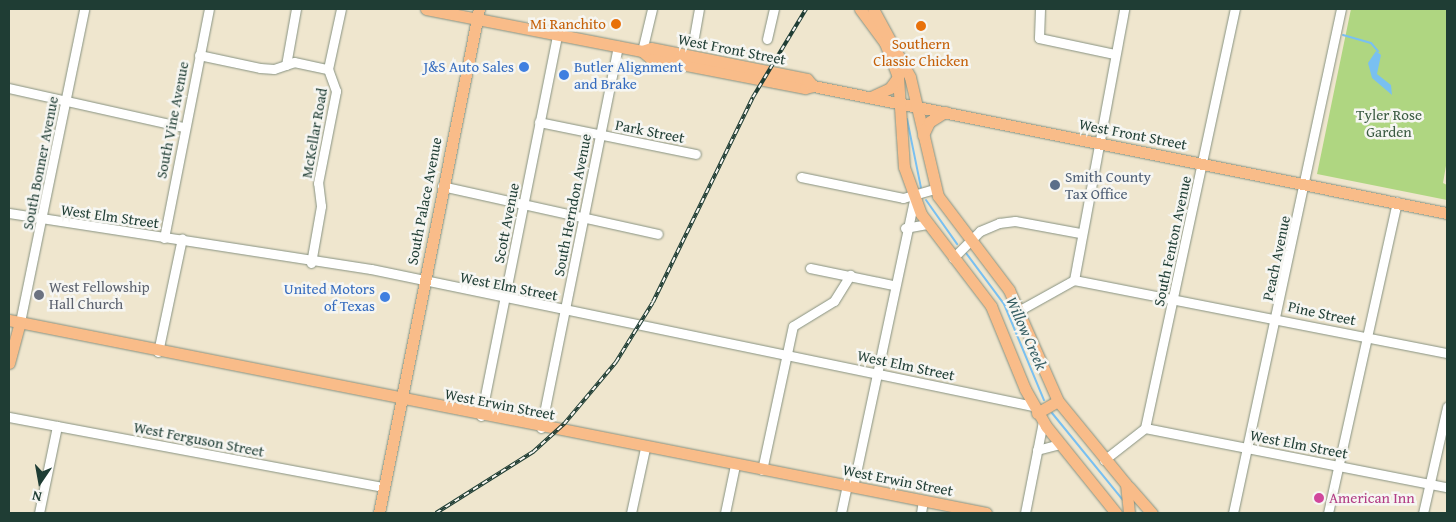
<!DOCTYPE html>
<html>
<head>
<meta charset="utf-8">
<style>
  body { margin:0 }
  #map { position:relative; width:1456px; height:522px; overflow:hidden; background:#efe6ce; font-family:"Gentium Book Plus",serif }
  div>[style] { position:absolute }
  [style*='--x'] { left:calc(var(--x)*1px); top:calc(var(--y)*1px); width:calc(var(--w)*1px); rotate:calc(var(--a)*1deg) }
  .green>* { inset:0; background:#afd681 }
  .water>* { inset:0; background:#79c0f1 }
  .stream>* { height:2px; margin:-1px; padding:0 1px; transform-origin:1px; border-radius:1px; background:#79c0f1 }
  .roads { filter:drop-shadow(0 0 1px #879281) drop-shadow(0 0 1px #879281) }
  .minor>* { height:9px; margin:-4.5px; padding:0 4.5px; transform-origin:4.5px; border-radius:4.5px; background:#fff }
  .major>* { height:11px; margin:-5.5px; padding:0 5.5px; transform-origin:5.5px; border-radius:5.5px; background:#f9bc89 }
  .rail>* { height:4px; margin-top:-2px; transform-origin:0; background:repeating-linear-gradient(90deg,#f6f6f2 0 5.5px,#1f3d34 0 11px); box-sizing:border-box; border-block:1px solid #1f3d34 }
  .dots>* { width:14px; height:14px; translate:-50% -50%; box-sizing:border-box; border:2px solid #f6f6f2; border-radius:50% }
  span { translate:-50% -50%; white-space:nowrap; text-align:center; line-height:1.15; -webkit-text-stroke:5px #f6f6f2; paint-order:stroke }
  .food-label { font-size:15px; color:#c56008 }
  .right { translate:-100% -50%; text-align:right }
  .street-label { font-size:15px; color:#1f3d34 }
  .shop-label { font-size:15px; color:#366cbe }
  .left { translate:0 -50%; text-align:left }
  .park-label { font-size:15px; color:#3c5c43 }
  .service-label { font-size:15px; color:#4e5e75 }
  .worship-label { font-size:15px; color:#5b616d }
  .hotel-label { font-size:15px; color:#b23c85 }
  .water-label { font-size:16px; color:#365e63; font-style:italic }
  .frame { position:absolute; inset:0; border:10px solid #1f3d34; pointer-events:none }
  .north { position:absolute; left:15px; top:457px; width:50px; height:50px; -webkit-text-stroke:4px #f6f6f2; paint-order:stroke; rotate:192deg; font-size:14px; font-weight:700; line-height:20px; text-align:center; color:#1f3d34 }
  .north::after { content:''; display:block; margin:auto; width:18px; height:22px; background:#1f3d34; clip-path:polygon(50% 0,100% 100%,50% 72%,0 100%) }
</style>
</head>
<body>
<div id="map">
  <div class="green">
    <div style="clip-path:polygon(1351px 9px,1447px 9px,1447px 160px,1443px 183px,1447px 185px,1447px 200px,1317px 174px)"></div>
  </div>
  <div class="water">
    <div style="clip-path:polygon(1376px 51px,1381px 55px,1377px 74px,1391px 85px,1392px 95px,1372px 78px,1368px 63px)"></div>
  </div>
  <div class="stream">
    <div style="--x:1343;--y:35;--w:29;--a:16"></div>
    <div style="--x:1371;--y:43;--w:11;--a:49"></div>
    <div style="--x:907;--y:119;--w:70;--a:78.5"></div>
    <div style="--x:926;--y:200;--w:54;--a:54.8"></div>
    <div style="--x:966;--y:253;--w:64;--a:53.3"></div>
    <div style="--x:1004;--y:304;--w:104;--a:67.4"></div>
    <div style="--x:1052;--y:413;--w:112;--a:50.8"></div>
  </div>
  <div class="roads">
    <div class="minor">
      <div style="--x:1040;--y:9;--w:29;--a:92"></div>
      <div style="--x:1039;--y:38;--w:77;--a:12"></div>
      <div style="--x:694;--y:37;--w:28;--a:-80"></div>
      <div style="--x:767;--y:39;--w:31;--a:-77"></div>
      <div style="--x:642;--y:51;--w:43;--a:-76.6"></div>
      <div style="--x:199;--y:55;--w:62;--a:12"></div>
      <div style="--x:260;--y:68;--w:14;--a:4"></div>
      <div style="--x:274;--y:69;--w:21;--a:-19"></div>
      <div style="--x:294;--y:62;--w:35;--a:12"></div>
      <div style="--x:286;--y:65;--w:57;--a:-79.9"></div>
      <div style="--x:328;--y:69;--w:61;--a:-77.8"></div>
      <div style="--x:9;--y:88;--w:179;--a:12.6"></div>
      <div style="--x:539;--y:122;--w:160;--a:11.5"></div>
      <div style="--x:801;--y:177;--w:104;--a:11.6"></div>
      <div style="--x:903;--y:198;--w:33;--a:-16"></div>
      <div style="--x:442;--y:186;--w:221;--a:12.5"></div>
      <div style="--x:9;--y:213;--w:366;--a:8.8"></div>
      <div style="--x:371;--y:269;--w:676;--a:11.69"></div>
      <div style="--x:905;--y:228;--w:22;--a:-10"></div>
      <div style="--x:164;--y:238;--w:233;--a:-78.9"></div>
      <div style="--x:953;--y:258;--w:38;--a:-45"></div>
      <div style="--x:980;--y:231;--w:21;--a:-23"></div>
      <div style="--x:999;--y:223;--w:16;--a:-7"></div>
      <div style="--x:1015;--y:221;--w:66;--a:10.5"></div>
      <div style="--x:311;--y:263;--w:58;--a:-80"></div>
      <div style="--x:321;--y:206;--w:23;--a:-97"></div>
      <div style="--x:318;--y:183;--w:94;--a:-78.9"></div>
      <div style="--x:336;--y:91;--w:23;--a:-110"></div>
      <div style="--x:810;--y:268;--w:85;--a:11.6"></div>
      <div style="--x:1074;--y:280;--w:276;--a:-79.5"></div>
      <div style="--x:1020;--y:310;--w:62;--a:-29.1"></div>
      <div style="--x:1074;--y:280;--w:380;--a:11.1"></div>
      <div style="--x:20;--y:322;--w:319;--a:-78.4"></div>
      <div style="--x:158;--y:352;--w:116;--a:-78.1"></div>
      <div style="--x:481;--y:416;--w:389;--a:-78.7"></div>
      <div style="--x:9;--y:417;--w:381;--a:10.6"></div>
      <div style="--x:541;--y:428;--w:390;--a:-78.6"></div>
      <div style="--x:1145;--y:428;--w:308;--a:11.1"></div>
      <div style="--x:1037;--y:450;--w:24;--a:-15"></div>
      <div style="--x:1104;--y:460;--w:52;--a:-38"></div>
      <div style="--x:1145;--y:428;--w:429;--a:-77.9"></div>
      <div style="--x:762;--y:470;--w:147;--a:-77.9"></div>
      <div style="--x:793;--y:326;--w:48;--a:-31.4"></div>
      <div style="--x:834;--y:301;--w:31;--a:-58"></div>
      <div style="--x:853;--y:487;--w:294;--a:-78"></div>
      <div style="--x:39;--y:513;--w:89;--a:-78.3"></div>
      <div style="--x:631;--y:513;--w:66;--a:-77.8"></div>
      <div style="--x:725;--y:513;--w:49;--a:-78.2"></div>
      <div style="--x:841;--y:513;--w:29;--a:-78"></div>
      <div style="--x:921;--y:513;--w:12;--a:-81"></div>
      <div style="--x:1025;--y:513;--w:94;--a:-78.9"></div>
      <div style="--x:1233;--y:513;--w:515;--a:-77.91"></div>
      <div style="--x:1328;--y:513;--w:319;--a:-77.5"></div>
      <div style="--x:1423;--y:513;--w:109;--a:-77.2"></div>
    </div>
    <div class="major">
      <div style="--x:426;--y:9;--w:220;--a:11"></div>
      <div style="--x:642;--y:51;--w:11;--a:41"></div>
      <div style="--x:650;--y:58;--w:158;--a:11"></div>
      <div style="--x:805;--y:88;--w:8;--a:-14"></div>
      <div style="--x:813;--y:86;--w:647;--a:11.33"></div>
      <div style="--x:860;--y:9;--w:42;--a:53.7"></div>
      <div style="--x:885;--y:43;--w:36;--a:69"></div>
      <div style="--x:898;--y:77;--w:90;--a:86.2"></div>
      <div style="--x:904;--y:167;--w:50;--a:70.1"></div>
      <div style="--x:921;--y:214;--w:116;--a:52.7"></div>
      <div style="--x:991;--y:306;--w:90;--a:67.7"></div>
      <div style="--x:1025;--y:389;--w:43;--a:60.4"></div>
      <div style="--x:1046;--y:426;--w:112;--a:51.2"></div>
      <div style="--x:873;--y:9;--w:77;--a:61.4"></div>
      <div style="--x:910;--y:77;--w:122;--a:76.8"></div>
      <div style="--x:938;--y:196;--w:118;--a:52.9"></div>
      <div style="--x:1009;--y:290;--w:121;--a:66.2"></div>
      <div style="--x:1058;--y:401;--w:107;--a:50.7"></div>
      <div style="--x:1126;--y:484;--w:29;--a:84"></div>
      <div style="--x:642;--y:51;--w:9;--a:-18"></div>
      <div style="--x:651;--y:48;--w:159;--a:11.2"></div>
      <div style="--x:807;--y:79;--w:9;--a:49"></div>
      <div style="--x:871;--y:97;--w:21;--a:-25"></div>
      <div style="--x:890;--y:88;--w:14;--a:-54"></div>
      <div style="--x:923;--y:135;--w:14;--a:-65"></div>
      <div style="--x:929;--y:122;--w:19;--a:-32"></div>
      <div style="--x:9;--y:320;--w:996;--a:11.17"></div>
      <div style="--x:9;--y:363;--w:42;--a:-75"></div>
      <div style="--x:1037;--y:413;--w:24;--a:-30"></div>
      <div style="--x:1129;--y:487;--w:35;--a:49"></div>
      <div style="--x:379;--y:513;--w:514;--a:-78.78"></div>
    </div>
  </div>
  <div class="rail">
    <div style="--x:436;--y:513;--w:115;--a:-32.2"></div>
    <div style="--x:533;--y:452;--w:42;--a:-42.1"></div>
    <div style="--x:564;--y:424;--w:81;--a:-50"></div>
    <div style="--x:616;--y:362;--w:70;--a:-58.3"></div>
    <div style="--x:653;--y:302;--w:228;--a:-64"></div>
    <div style="--x:753;--y:97;--w:103;--a:-58.9"></div>
  </div>
  <div class="dots">
    <div style="left:616px;top:24px;background:#e8710a"></div>
    <div style="left:921px;top:26px;background:#e8710a"></div>
    <div style="left:524px;top:67px;background:#3f7fe0"></div>
    <div style="left:564px;top:75px;background:#3f7fe0"></div>
    <div style="left:1055px;top:185px;background:#5c6f8a"></div>
    <div style="left:39px;top:295px;background:#6b7280"></div>
    <div style="left:385px;top:297px;background:#3f7fe0"></div>
    <div style="left:1319px;top:498px;background:#d1479c"></div>
  </div>
  <div class="food-label">
    <span class="right" style="left:606px;top:24px">Mi Ranchito</span>
    <span style="left:921px;top:52px">Southern<br>Classic Chicken</span>
  </div>
  <div class="street-label">
    <span style="left:732px;top:49px;rotate:11deg">West Front Street</span>
    <span style="left:172px;top:120px;rotate:-79deg">South Vine Avenue</span>
    <span style="left:650px;top:131px;rotate:11deg">Park Street</span>
    <span style="left:314px;top:133px;rotate:-80deg">McKellar Road</span>
    <span style="left:1133px;top:134px;rotate:11deg">West Front Street</span>
    <span style="left:40px;top:163px;rotate:-79deg">South Bonner Avenue</span>
    <span style="left:424px;top:201px;rotate:-79deg">South Palace Avenue</span>
    <span style="left:572px;top:205px;rotate:-79deg">South Herndon Avenue</span>
    <span style="left:110px;top:216px;rotate:8deg">West Elm Street</span>
    <span style="left:506px;top:223px;rotate:-79deg">Scott Avenue</span>
    <span style="left:1172px;top:241px;rotate:-78deg">South Fenton Avenue</span>
    <span style="left:1276px;top:258px;rotate:-78deg">Peach Avenue</span>
    <span style="left:509px;top:286px;rotate:11deg">West Elm Street</span>
    <span style="left:1322px;top:313px;rotate:12deg">Pine Street</span>
    <span style="left:906px;top:365px;rotate:12deg">West Elm Street</span>
    <span style="left:500px;top:404px;rotate:11deg">West Erwin Street</span>
    <span style="left:199px;top:439px;rotate:11deg">West Ferguson Street</span>
    <span style="left:1299px;top:444px;rotate:11deg">West Elm Street</span>
    <span style="left:898px;top:480px;rotate:11deg">West Erwin Street</span>
  </div>
  <div class="shop-label">
    <span class="left" style="left:574px;top:75px">Butler Alignment<br>and Brake</span>
    <span class="right" style="left:514px;top:67px">J&amp;S Auto Sales</span>
    <span class="right" style="left:375px;top:297px">United Motors<br>of Texas</span>
  </div>
  <div class="park-label">
    <span style="left:1389px;top:123px">Tyler Rose<br>Garden</span>
  </div>
  <div class="service-label">
    <span class="left" style="left:1065px;top:185px">Smith County<br>Tax Office</span>
  </div>
  <div class="worship-label">
    <span class="left" style="left:49px;top:295px">West Fellowship<br>Hall Church</span>
  </div>
  <div class="hotel-label">
    <span class="left" style="left:1329px;top:498px">American Inn</span>
  </div>
  <div class="water-label">
    <span style="left:1027px;top:333px;rotate:66deg">Willow Creek</span>
  </div>
  <div class="frame"></div>
  <div class="north">N</div>
</div>
</body>
</html>
